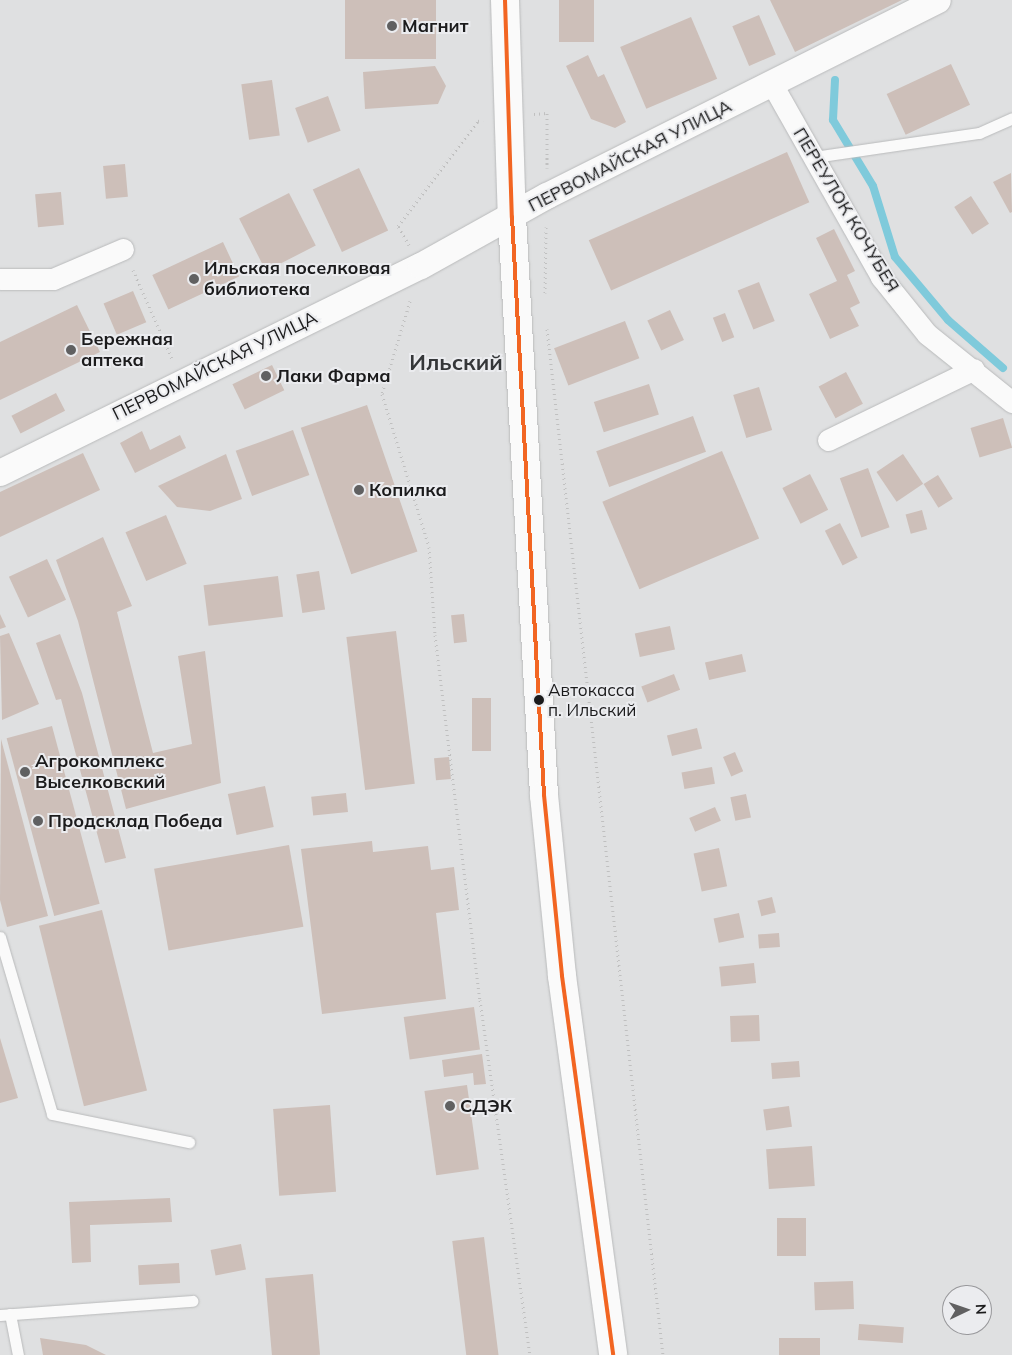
<!DOCTYPE html>
<html>
<head>
<meta charset="utf-8">
<style>
  body { margin:0 }
  #map { position:relative; width:1012px; height:1355px; overflow:hidden; background:#dfe0e1; font-family:Mulish,sans-serif }
  div>[style] { position:absolute }
  [style*='--x'] { left:calc(var(--x)*1px); top:calc(var(--y)*1px); width:calc(var(--w)*1px); rotate:calc(var(--a)*1deg) }
  .stream>* { height:8px; margin:-4px; padding:0 4px; transform-origin:4px; border-radius:4px; background:#7fcadb }
  .building>* { inset:0; background:#cdbfb9; transform-origin:0 0 }
  .path>* { height:3px; margin-top:-1.5px; transform-origin:0; background:repeating-linear-gradient(90deg,#c0c0c0 0 1px,transparent 0 5px) }
  .roads { filter:drop-shadow(0 0 1px #b9babb) drop-shadow(0 0 1px #b9babb) }
  .service>* { height:11px; margin:-5.5px; padding:0 5.5px; transform-origin:5.5px; border-radius:5.5px; background:#fafafa }
  .minor>* { height:21px; margin:-10.5px; padding:0 10.5px; transform-origin:10.5px; border-radius:10.5px; background:#fafafa }
  .tertiary>* { height:26px; margin:-13px; padding:0 13px; transform-origin:13px; border-radius:13px; background:#fafafa }
  .trunk>* { height:28px; margin:-14px; padding:0 14px; transform-origin:14px; border-radius:14px; background:#fafafa }
  .bus-1>* { height:4px; margin:-2px; padding:0 2px; transform-origin:2px; border-radius:2px; background:#f26522 }
  .dots>* { width:14px; height:14px; translate:-50% -50%; box-sizing:border-box; border:2px solid #ebecef; border-radius:50% }
  span { translate:-50% -50%; white-space:nowrap; text-align:center; line-height:1.15; -webkit-text-stroke:4px #ebecef; paint-order:stroke }
  .bus-label { font-size:17px; color:#1b1b1c }
  .left { translate:0 -50%; text-align:left }
  .poi-label { font-size:18px; color:#1b1b1c; font-weight:700 }
  .street-label { font-size:18px; color:#1b1b1c }
  .district-label { font-size:22px; color:#353739; font-weight:700 }
  .north { position:absolute; left:942px; top:1285px; width:50px; height:50px; box-sizing:border-box; background:#ebecef; border:1px solid #98989b; border-radius:50%; rotate:87deg; font-size:14px; font-weight:700; line-height:20px; text-align:center; color:#1b1b1c }
  .north::after { content:''; display:block; margin:auto; width:18px; height:22px; background:#606061; clip-path:polygon(50% 0,100% 100%,50% 72%,0 100%) }
</style>
</head>
<body>
<div id="map">
  <div class="stream">
    <div style="--x:835;--y:80;--w:40;--a:92.9"></div>
    <div style="--x:833;--y:120;--w:77;--a:58.8"></div>
    <div style="--x:873;--y:186;--w:74;--a:72.8"></div>
    <div style="--x:895;--y:257;--w:82;--a:49.9"></div>
    <div style="--x:948;--y:320;--w:73;--a:41.1"></div>
  </div>
  <div class="building">
    <div style="left:345px;top:0;width:91px;height:59px"></div>
    <div style="left:559px;top:0;width:35px;height:42px"></div>
    <div style="clip-path:polygon(770px 0,902px 0,795px 52px)"></div>
    <div style="left:759px;top:15px;width:43px;height:29px;rotate:67deg"></div>
    <div style="left:691px;top:17px;width:67px;height:77px;rotate:67deg"></div>
    <div style="clip-path:polygon(588px 55px,598px 77px,604px 74px,626px 122px,615px 128px,591px 119px,566px 66px)"></div>
    <div style="left:951px;top:64px;width:45px;height:71px;rotate:65deg"></div>
    <div style="clip-path:polygon(435px 66px,446px 86px,438px 104px,365px 109px,363px 72px)"></div>
    <div style="left:272px;top:80px;width:56px;height:31px;rotate:82deg"></div>
    <div style="left:328px;top:96px;width:37px;height:35px;rotate:70deg"></div>
    <div style="left:787px;top:152px;width:55px;height:217px;rotate:66deg"></div>
    <div style="left:125px;top:164px;width:33px;height:22px;rotate:85deg"></div>
    <div style="left:359px;top:168px;width:69px;height:51px;rotate:65deg"></div>
    <div style="clip-path:polygon(1011px 173px,1012px 212px,1010px 213px,993px 182px)"></div>
    <div style="left:61px;top:192px;width:33px;height:26px;rotate:85deg"></div>
    <div style="left:289px;top:193px;width:59px;height:56px;rotate:63deg"></div>
    <div style="left:971px;top:196px;width:33px;height:20px;rotate:57deg"></div>
    <div style="clip-path:polygon(834px 229px,855px 271px,847px 275px,860px 303px,850px 308px,859px 326px,830px 339px,809px 294px,837px 281px,816px 238px)"></div>
    <div style="left:223px;top:242px;width:38px;height:78px;rotate:65deg"></div>
    <div style="left:759px;top:282px;width:42px;height:23px;rotate:68deg"></div>
    <div style="left:133px;top:291px;width:34px;height:32px;rotate:67deg"></div>
    <div style="clip-path:polygon(77px 305px,100px 352px,0 400px,0 342px)"></div>
    <div style="left:670px;top:310px;width:33px;height:25px;rotate:65deg"></div>
    <div style="left:725px;top:313px;width:26px;height:13px;rotate:69deg"></div>
    <div style="left:625px;top:321px;width:40px;height:76px;rotate:69deg"></div>
    <div style="left:272px;top:365px;width:28px;height:44px;rotate:64deg"></div>
    <div style="left:846px;top:372px;width:36px;height:31px;rotate:62deg"></div>
    <div style="left:649px;top:384px;width:32px;height:58px;rotate:72deg"></div>
    <div style="left:759px;top:387px;width:45px;height:27px;rotate:73deg"></div>
    <div style="left:56px;top:393px;width:20px;height:50px;rotate:63deg"></div>
    <div style="left:367px;top:405px;width:155px;height:70px;rotate:71deg"></div>
    <div style="left:693px;top:416px;width:38px;height:103px;rotate:70deg"></div>
    <div style="left:1003px;top:418px;width:31px;height:34px;rotate:73deg"></div>
    <div style="left:293px;top:430px;width:48px;height:61px;rotate:70deg"></div>
    <div style="clip-path:polygon(142px 431px,150px 450px,180px 435px,186px 448px,135px 473px,120px 443px)"></div>
    <div style="left:722px;top:451px;width:95px;height:130px;rotate:67deg"></div>
    <div style="clip-path:polygon(83px 453px,100px 490px,0 537px,0 492px)"></div>
    <div style="clip-path:polygon(226px 454px,242px 499px,210px 511px,177px 507px,158px 486px)"></div>
    <div style="left:903px;top:454px;width:36px;height:32px;rotate:56deg"></div>
    <div style="left:868px;top:468px;width:63px;height:30px;rotate:70deg"></div>
    <div style="left:810px;top:474px;width:40px;height:31px;rotate:63deg"></div>
    <div style="left:938px;top:475px;width:28px;height:17px;rotate:58deg"></div>
    <div style="left:922px;top:510px;width:20px;height:17px;rotate:75deg"></div>
    <div style="left:166px;top:515px;width:53px;height:44px;rotate:67deg"></div>
    <div style="left:840px;top:523px;width:39px;height:17px;rotate:63deg"></div>
    <div style="clip-path:polygon(103px 537px,132px 606px,117px 612px,153px 753px,192px 744px,178px 656px,205px 651px,221px 783px,126px 809px,78px 621px,56px 560px)"></div>
    <div style="left:47px;top:559px;width:45px;height:42px;rotate:65deg"></div>
    <div style="left:319px;top:571px;width:39px;height:23px;rotate:81deg"></div>
    <div style="left:278px;top:576px;width:41px;height:75px;rotate:83deg"></div>
    <div style="clip-path:polygon(0 614px,6px 627px,0 629px)"></div>
    <div style="left:464px;top:614px;width:28px;height:13px;rotate:84deg"></div>
    <div style="left:670px;top:626px;width:24px;height:36px;rotate:78deg"></div>
    <div style="left:396px;top:631px;width:154px;height:50px;rotate:83deg"></div>
    <div style="clip-path:polygon(9px 633px,39px 704px,2px 720px,0 636px)"></div>
    <div style="clip-path:polygon(60px 634px,82px 693px,126px 858px,105px 863px,61px 699px,56px 700px,36px 643px)"></div>
    <div style="left:742px;top:654px;width:18px;height:38px;rotate:77deg"></div>
    <div style="left:674px;top:674px;width:17px;height:35px;rotate:69deg"></div>
    <div style="left:472px;top:698px;width:19px;height:53px"></div>
    <div style="left:52px;top:726px;width:184px;height:47px;rotate:75deg"></div>
    <div style="left:697px;top:728px;width:21px;height:31px;rotate:76deg"></div>
    <div style="clip-path:polygon(1px 739px,48px 916px,7px 927px,0 900px)"></div>
    <div style="left:735px;top:752px;width:21px;height:13px;rotate:67deg"></div>
    <div style="left:449px;top:757px;width:22px;height:15px;rotate:85deg"></div>
    <div style="left:712px;top:767px;width:17px;height:31px;rotate:80deg"></div>
    <div style="left:265px;top:786px;width:42px;height:38px;rotate:78deg"></div>
    <div style="left:346px;top:793px;width:19px;height:35px;rotate:84deg"></div>
    <div style="left:746px;top:794px;width:24px;height:16px;rotate:78deg"></div>
    <div style="left:715px;top:807px;width:15px;height:28px;rotate:67deg"></div>
    <div style="clip-path:polygon(372px 841px,373px 852px,428px 846px,431px 870px,454px 867px,459px 910px,436px 913px,446px 999px,322px 1014px,301px 849px)"></div>
    <div style="left:289px;top:845px;width:83px;height:137px;rotate:80deg"></div>
    <div style="left:719px;top:848px;width:39px;height:26px;rotate:78deg"></div>
    <div style="left:772px;top:897px;width:16px;height:15px;rotate:76deg"></div>
    <div style="left:102px;top:910px;width:186px;height:65px;rotate:76deg"></div>
    <div style="left:739px;top:913px;width:25px;height:26px;rotate:78deg"></div>
    <div style="left:779px;top:933px;width:14px;height:21px;rotate:86deg"></div>
    <div style="left:754px;top:963px;width:20px;height:35px;rotate:84deg"></div>
    <div style="left:474px;top:1007px;width:43px;height:71px;rotate:82deg"></div>
    <div style="left:759px;top:1015px;width:26px;height:29px;rotate:88deg"></div>
    <div style="clip-path:polygon(0 1038px,18px 1098px,0 1103px)"></div>
    <div style="clip-path:polygon(482px 1054px,486px 1084px,474px 1085px,473px 1073px,444px 1077px,442px 1060px)"></div>
    <div style="left:799px;top:1061px;width:16px;height:28px;rotate:86deg"></div>
    <div style="left:467px;top:1085px;width:85px;height:43px;rotate:82deg"></div>
    <div style="left:330px;top:1105px;width:87px;height:57px;rotate:86deg"></div>
    <div style="left:789px;top:1106px;width:21px;height:26px;rotate:82deg"></div>
    <div style="left:812px;top:1146px;width:40px;height:46px;rotate:86deg"></div>
    <div style="clip-path:polygon(170px 1198px,172px 1222px,90px 1225px,91px 1262px,72px 1263px,69px 1202px)"></div>
    <div style="left:777px;top:1218px;width:29px;height:38px"></div>
    <div style="left:484px;top:1237px;width:119px;height:32px;rotate:83deg"></div>
    <div style="left:241px;top:1244px;width:26px;height:31px;rotate:79deg"></div>
    <div style="left:179px;top:1263px;width:20px;height:41px;rotate:87deg"></div>
    <div style="left:313px;top:1274px;width:81px;height:48px;rotate:85deg"></div>
    <div style="left:853px;top:1281px;width:28px;height:39px;rotate:88deg"></div>
    <div style="left:859px;top:1324px;width:45px;height:16px;rotate:4deg"></div>
    <div style="clip-path:polygon(40px 1338px,86px 1345px,106px 1355px,43px 1355px)"></div>
    <div style="left:779px;top:1338px;width:41px;height:17px"></div>
  </div>
  <div class="path">
    <div style="--x:534;--y:114;--w:13;--a:-4"></div>
    <div style="--x:547;--y:113;--w:55;--a:90"></div>
    <div style="--x:409;--y:245;--w:22;--a:-120"></div>
    <div style="--x:398;--y:226;--w:132;--a:-52.7"></div>
    <div style="--x:478;--y:121;--w:5;--a:-11"></div>
    <div style="--x:133;--y:270;--w:99;--a:66.3"></div>
    <div style="--x:545;--y:293;--w:66;--a:-89.1"></div>
    <div style="--x:410;--y:301;--w:97;--a:106.8"></div>
    <div style="--x:382;--y:394;--w:160;--a:72.9"></div>
    <div style="--x:429;--y:547;--w:88;--a:86.1"></div>
    <div style="--x:435;--y:635;--w:368;--a:83"></div>
    <div style="--x:480;--y:1000;--w:359;--a:82"></div>
    <div style="--x:547;--y:329;--w:1033;--a:83.55"></div>
  </div>
  <div class="roads">
    <div class="service">
      <div style="--x:814;--y:157;--w:167;--a:-8.3"></div>
      <div style="--x:979;--y:133;--w:36;--a:-24"></div>
      <div style="--x:0;--y:937;--w:184;--a:73.6"></div>
      <div style="--x:52;--y:1114;--w:140;--a:11.6"></div>
      <div style="--x:10;--y:1314;--w:42;--a:79"></div>
      <div style="--x:0;--y:1315;--w:193;--a:-4.2"></div>
    </div>
    <div class="minor">
      <div style="--x:772;--y:84;--w:222;--a:60.5"></div>
      <div style="--x:881;--y:277;--w:73;--a:51.1"></div>
      <div style="--x:927;--y:334;--w:109;--a:38.7"></div>
      <div style="--x:0;--y:279;--w:53;--a:0"></div>
      <div style="--x:53;--y:279;--w:76;--a:-23.2"></div>
      <div style="--x:828;--y:440;--w:162;--a:-25.9"></div>
    </div>
    <div class="tertiary">
      <div style="--x:0;--y:473;--w:469;--a:-26.2"></div>
      <div style="--x:421;--y:266;--w:144;--a:-29.1"></div>
      <div style="--x:547;--y:196;--w:437;--a:-26.6"></div>
    </div>
    <div class="trunk">
      <div style="--x:505;--y:0;--w:217;--a:88.2"></div>
      <div style="--x:512;--y:217;--w:579;--a:86.83"></div>
      <div style="--x:544;--y:795;--w:182;--a:84.3"></div>
      <div style="--x:562;--y:976;--w:382;--a:82.3"></div>
    </div>
  </div>
  <div class="bus-1">
    <div style="--x:505;--y:0;--w:217;--a:88.2"></div>
    <div style="--x:512;--y:217;--w:579;--a:86.83"></div>
    <div style="--x:544;--y:795;--w:182;--a:84.3"></div>
    <div style="--x:562;--y:976;--w:382;--a:82.3"></div>
  </div>
  <div class="dots">
    <div style="left:392px;top:26px;background:#606061"></div>
    <div style="left:194px;top:279px;background:#606061"></div>
    <div style="left:71px;top:350px;background:#606061"></div>
    <div style="left:266px;top:376px;background:#606061"></div>
    <div style="left:359px;top:490px;background:#606061"></div>
    <div style="left:539px;top:700px;background:#1b1b1c"></div>
    <div style="left:25px;top:772px;background:#606061"></div>
    <div style="left:38px;top:821px;background:#606061"></div>
    <div style="left:450px;top:1106px;background:#606061"></div>
  </div>
  <div class="bus-label">
    <span class="left" style="left:548px;top:700px">Автокасса<br>п. Ильский</span>
  </div>
  <div class="poi-label">
    <span class="left" style="left:402px;top:26px">Магнит</span>
    <span class="left" style="left:204px;top:279px">Ильская поселковая<br>библиотека</span>
    <span class="left" style="left:81px;top:350px">Бережная<br>аптека</span>
    <span class="left" style="left:276px;top:376px">Лаки Фарма</span>
    <span class="left" style="left:369px;top:490px">Копилка</span>
    <span class="left" style="left:35px;top:772px">Агрокомплекс<br>Выселковский</span>
    <span class="left" style="left:48px;top:821px">Продсклад Победа</span>
    <span class="left" style="left:460px;top:1106px">СДЭК</span>
  </div>
  <div class="street-label">
    <span style="left:630px;top:156px;rotate:-27deg">ПЕРВОМАЙСКАЯ УЛИЦА</span>
    <span style="left:846px;top:210px;rotate:59deg">ПЕРЕУЛОК КОЧУБЕЯ</span>
    <span style="left:215px;top:366px;rotate:-26deg">ПЕРВОМАЙСКАЯ УЛИЦА</span>
  </div>
  <div class="district-label">
    <span style="left:456px;top:363px">Ильский</span>
  </div>
  <div class="north">N</div>
</div>
</body>
</html>
